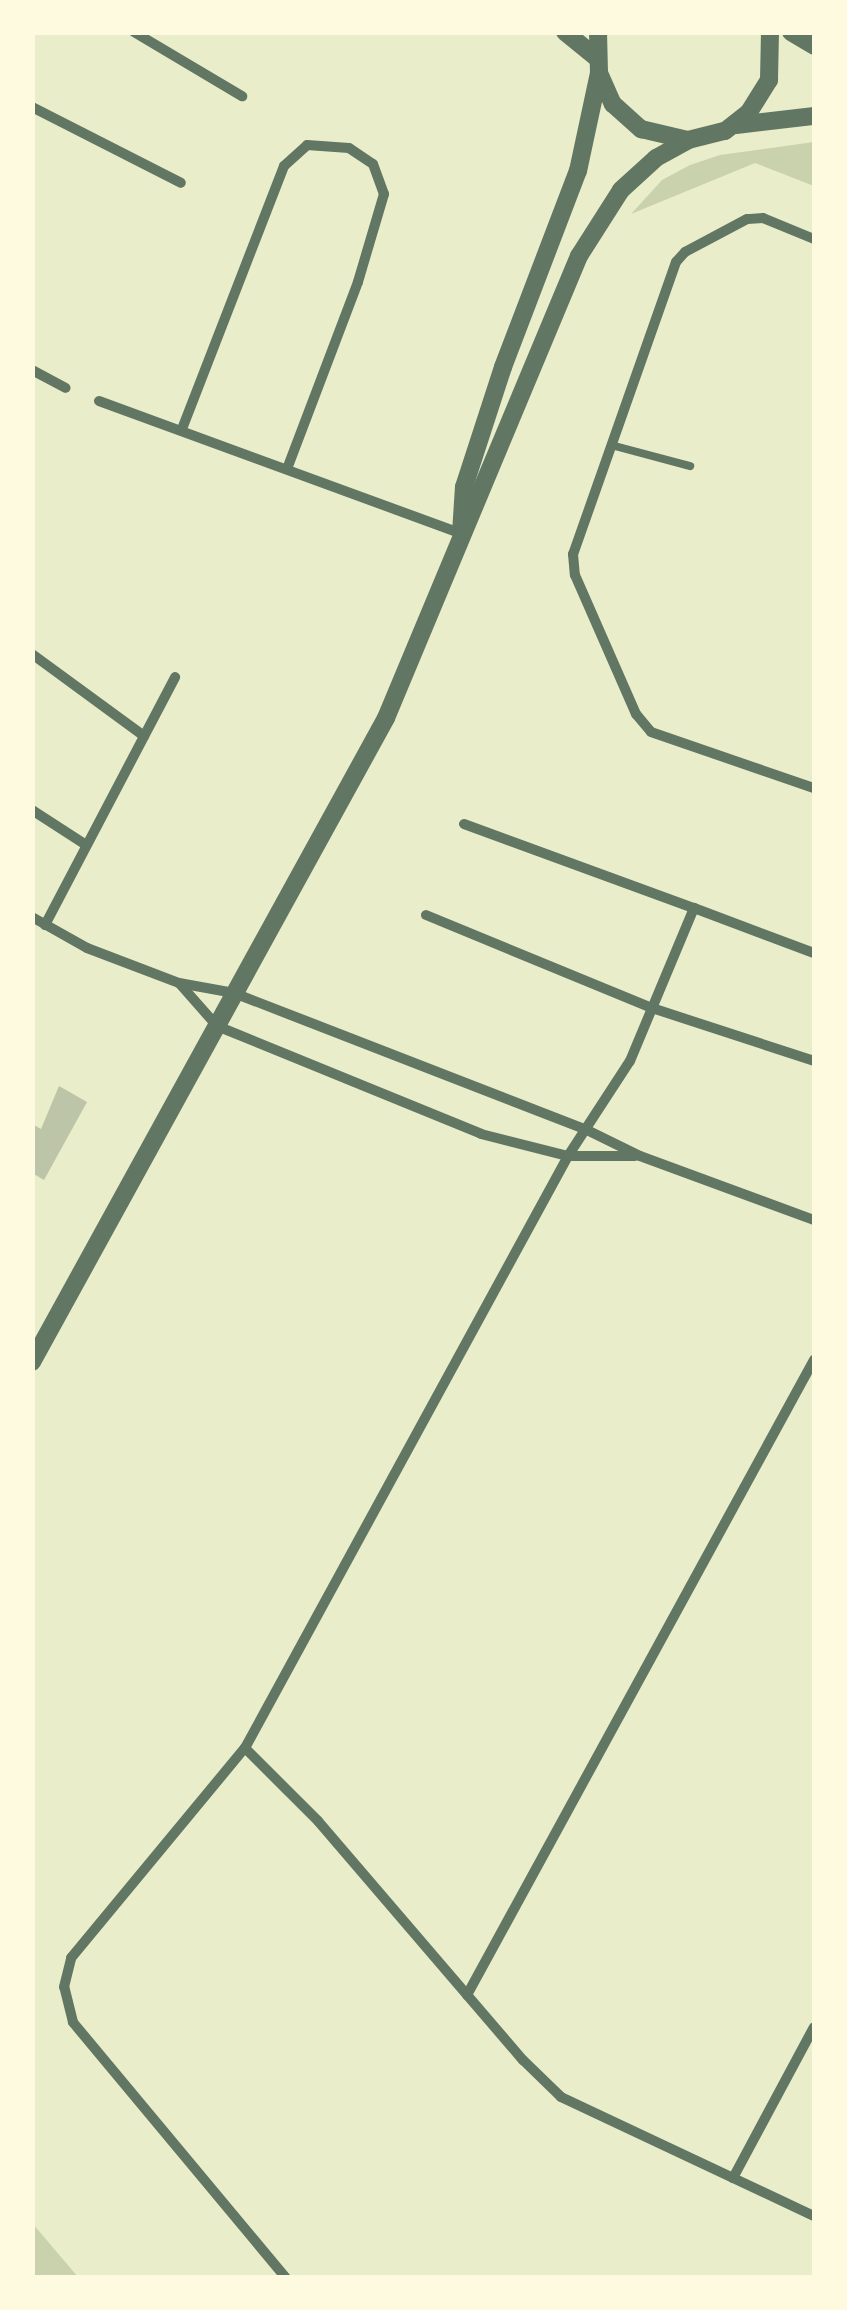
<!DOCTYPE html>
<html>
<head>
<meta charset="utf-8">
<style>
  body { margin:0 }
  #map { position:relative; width:847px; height:2310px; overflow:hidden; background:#e9edc9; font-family:"Fira Sans Condensed",sans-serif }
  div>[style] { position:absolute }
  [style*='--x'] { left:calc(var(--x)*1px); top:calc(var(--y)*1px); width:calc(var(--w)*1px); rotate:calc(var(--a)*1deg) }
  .green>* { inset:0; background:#cad2ad }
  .building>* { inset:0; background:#bcc5a7 }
  .service>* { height:8px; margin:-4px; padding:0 4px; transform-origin:4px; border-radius:4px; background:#617663 }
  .minor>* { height:10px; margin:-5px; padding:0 5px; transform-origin:5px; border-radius:5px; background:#617663 }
  .tertiary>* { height:18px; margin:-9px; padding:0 9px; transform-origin:9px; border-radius:9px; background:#617663 }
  span { translate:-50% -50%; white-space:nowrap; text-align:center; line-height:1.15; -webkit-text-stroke:10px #fefae0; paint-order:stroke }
  .frame { position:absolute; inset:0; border:35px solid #fefae0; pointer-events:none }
</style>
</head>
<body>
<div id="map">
  <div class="green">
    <div style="clip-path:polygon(814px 142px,814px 186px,755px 163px,631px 214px,662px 180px,690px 165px,720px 155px)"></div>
    <div style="clip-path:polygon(32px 2224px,33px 2224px,78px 2277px,33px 2277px)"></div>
  </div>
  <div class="building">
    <div style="clip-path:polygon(59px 1086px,87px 1102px,44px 1180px,32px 1173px,32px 1124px,41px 1129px)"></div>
  </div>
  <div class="service">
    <div style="--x:611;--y:445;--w:82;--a:14.9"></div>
  </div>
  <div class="minor">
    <div style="--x:134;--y:32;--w:126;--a:30.7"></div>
    <div style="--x:32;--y:107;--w:167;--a:27"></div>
    <div style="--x:814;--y:239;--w:55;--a:-157.6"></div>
    <div style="--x:763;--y:218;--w:16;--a:176"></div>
    <div style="--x:747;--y:219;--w:70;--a:152"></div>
    <div style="--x:685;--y:252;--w:13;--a:132"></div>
    <div style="--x:676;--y:262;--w:310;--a:109.4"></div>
    <div style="--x:573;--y:554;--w:21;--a:85"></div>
    <div style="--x:575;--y:575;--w:152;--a:66.3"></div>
    <div style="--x:636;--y:714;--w:23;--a:50"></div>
    <div style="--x:651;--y:732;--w:172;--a:19"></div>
    <div style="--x:32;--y:370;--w:38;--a:28"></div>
    <div style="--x:99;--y:401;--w:384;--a:20.1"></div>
    <div style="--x:182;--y:429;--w:282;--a:-68.8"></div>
    <div style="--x:284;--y:166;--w:31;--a:-42"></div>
    <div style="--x:307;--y:145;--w:42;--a:4.1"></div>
    <div style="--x:349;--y:148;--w:29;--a:34"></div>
    <div style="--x:373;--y:164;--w:32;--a:70"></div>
    <div style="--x:384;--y:194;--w:92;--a:106.5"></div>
    <div style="--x:358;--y:282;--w:200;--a:110.8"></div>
    <div style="--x:32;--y:654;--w:139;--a:36.2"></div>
    <div style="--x:32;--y:810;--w:64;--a:32.9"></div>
    <div style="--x:464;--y:824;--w:245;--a:20.1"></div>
    <div style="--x:426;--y:915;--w:244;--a:22.4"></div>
    <div style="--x:652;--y:1008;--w:170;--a:18.1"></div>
    <div style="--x:32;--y:917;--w:63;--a:29.4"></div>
    <div style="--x:87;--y:948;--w:98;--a:20.8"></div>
    <div style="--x:179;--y:983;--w:56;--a:10.3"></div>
    <div style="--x:234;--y:993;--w:379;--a:21.2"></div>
    <div style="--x:587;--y:1130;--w:59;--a:26.1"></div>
    <div style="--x:640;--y:1156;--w:185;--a:20.2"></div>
    <div style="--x:45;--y:925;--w:280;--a:-62.3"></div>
    <div style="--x:180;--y:984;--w:56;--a:48.6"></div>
    <div style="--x:217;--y:1026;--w:285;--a:22.2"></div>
    <div style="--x:481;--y:1134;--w:90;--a:14.2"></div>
    <div style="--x:568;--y:1156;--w:67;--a:0"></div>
    <div style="--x:245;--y:1748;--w:103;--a:45"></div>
    <div style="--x:318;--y:1821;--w:315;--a:49.4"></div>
    <div style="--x:523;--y:2060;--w:53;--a:44.2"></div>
    <div style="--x:561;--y:2097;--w:280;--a:25.2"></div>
    <div style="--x:467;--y:1995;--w:724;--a:-61.35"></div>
    <div style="--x:733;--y:2178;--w:171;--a:-61.8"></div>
    <div style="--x:286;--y:2278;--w:333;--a:-129.8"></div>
    <div style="--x:73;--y:2022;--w:36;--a:-104"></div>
    <div style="--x:64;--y:1987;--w:30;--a:-76"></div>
    <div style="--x:71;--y:1958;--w:273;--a:-50.4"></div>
    <div style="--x:245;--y:1748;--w:674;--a:-61.38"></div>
    <div style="--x:568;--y:1156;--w:113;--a:-56.9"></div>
    <div style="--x:630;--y:1061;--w:166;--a:-67.3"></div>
    <div style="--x:694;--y:908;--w:128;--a:20.6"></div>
  </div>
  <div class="tertiary">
    <div style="--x:565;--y:32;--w:40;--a:39"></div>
    <div style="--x:598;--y:32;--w:41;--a:88.6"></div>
    <div style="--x:599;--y:73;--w:34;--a:66"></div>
    <div style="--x:613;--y:104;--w:38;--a:42"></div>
    <div style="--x:641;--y:129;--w:48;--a:13.2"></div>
    <div style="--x:688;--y:140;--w:38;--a:-14"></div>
    <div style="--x:725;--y:131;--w:31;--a:-38"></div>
    <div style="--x:749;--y:112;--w:38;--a:-58"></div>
    <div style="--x:769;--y:80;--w:48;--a:-88.8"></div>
    <div style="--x:791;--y:32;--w:27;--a:31"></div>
    <div style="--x:736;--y:125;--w:79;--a:-6.6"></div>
    <div style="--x:461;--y:533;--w:46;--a:-86.3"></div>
    <div style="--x:464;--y:487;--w:126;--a:-72"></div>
    <div style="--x:503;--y:367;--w:210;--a:-69.1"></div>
    <div style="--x:578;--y:171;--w:100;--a:-77.9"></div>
    <div style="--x:32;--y:1362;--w:735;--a:-61.2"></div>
    <div style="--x:386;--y:718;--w:501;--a:-67.33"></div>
    <div style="--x:579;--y:256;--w:78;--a:-57.5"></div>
    <div style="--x:621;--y:190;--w:47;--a:-42.4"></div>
    <div style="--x:656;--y:158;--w:37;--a:-29"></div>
  </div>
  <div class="frame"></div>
</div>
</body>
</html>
